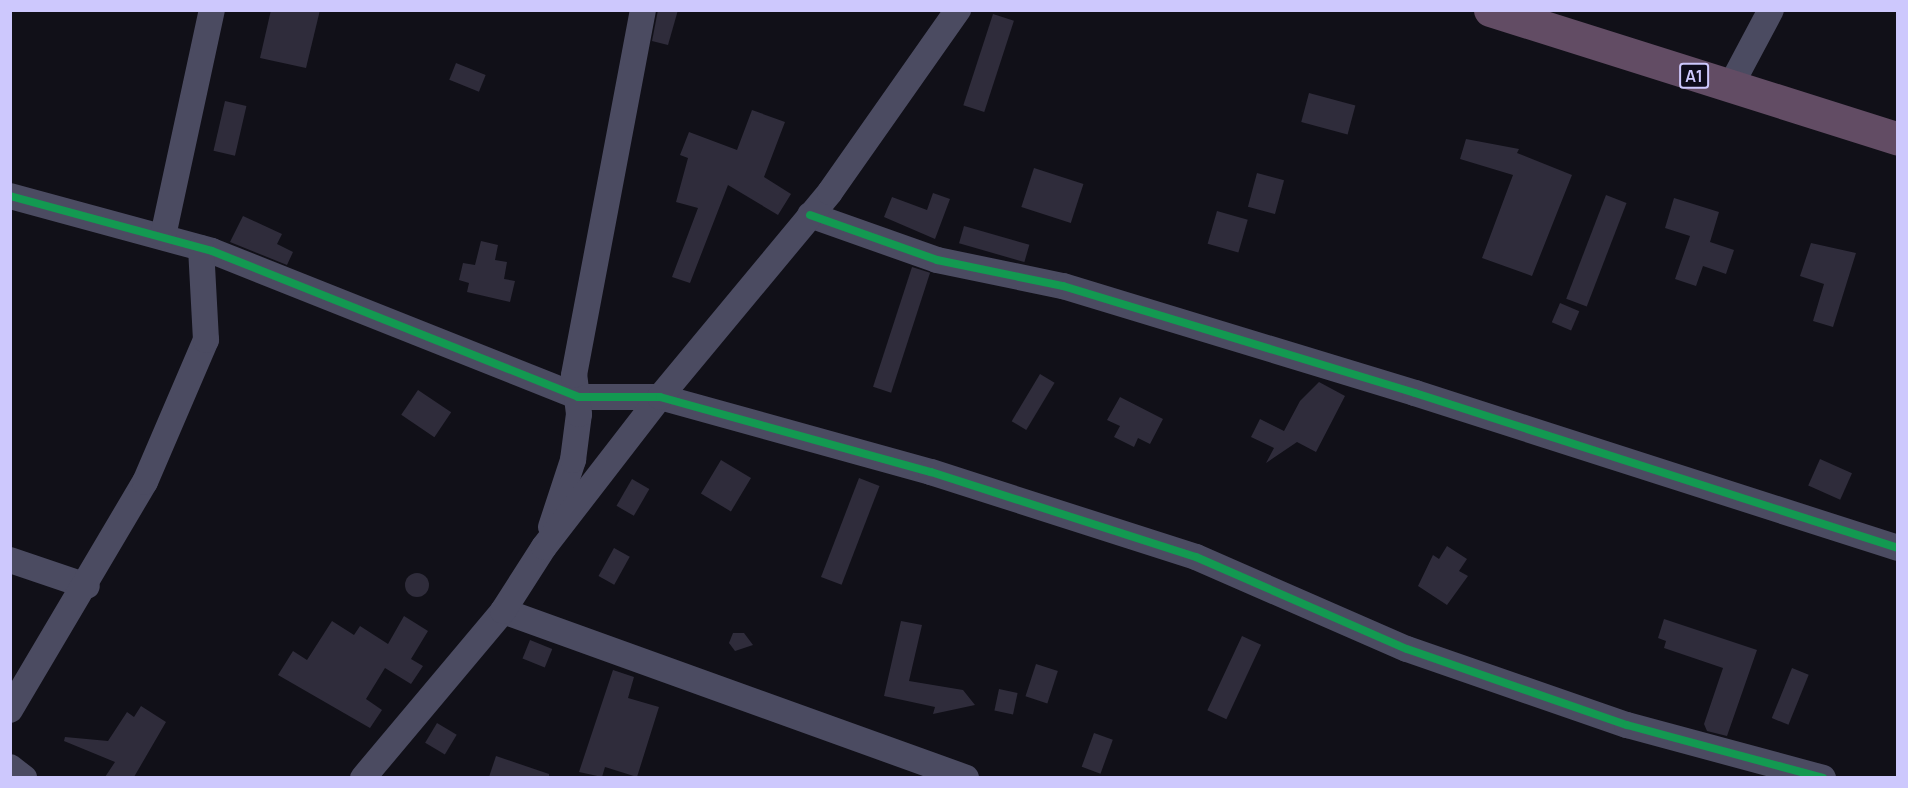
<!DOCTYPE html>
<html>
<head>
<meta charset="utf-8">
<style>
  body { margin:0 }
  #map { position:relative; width:1908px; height:788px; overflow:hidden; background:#111018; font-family:Manrope,sans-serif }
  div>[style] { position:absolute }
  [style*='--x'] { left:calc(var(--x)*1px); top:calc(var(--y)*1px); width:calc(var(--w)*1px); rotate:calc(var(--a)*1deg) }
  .building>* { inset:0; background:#2f2c3b; transform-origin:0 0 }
  .round { border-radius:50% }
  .minor>* { height:26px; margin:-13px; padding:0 13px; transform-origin:13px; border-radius:13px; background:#4b4b61 }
  .highway>* { height:33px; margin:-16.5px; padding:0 16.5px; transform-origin:16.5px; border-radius:16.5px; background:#624c64 }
  .cycleway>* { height:8px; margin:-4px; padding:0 4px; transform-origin:4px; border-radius:4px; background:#139951 }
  span { translate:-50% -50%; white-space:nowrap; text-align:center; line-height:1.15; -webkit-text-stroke:5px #0e0c1b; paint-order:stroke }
  .shield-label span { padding:2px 4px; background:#0e0c1b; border:2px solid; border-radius:4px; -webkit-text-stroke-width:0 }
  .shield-label { font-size:16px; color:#cdc8fd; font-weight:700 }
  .frame { position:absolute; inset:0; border:12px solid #cdc8fd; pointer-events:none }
</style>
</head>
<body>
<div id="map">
  <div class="building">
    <div style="clip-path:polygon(271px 10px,320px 10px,306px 68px,260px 58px)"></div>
    <div style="clip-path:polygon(658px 10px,678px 10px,668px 45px,652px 41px)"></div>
    <div style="left:993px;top:14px;width:22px;height:96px;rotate:18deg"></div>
    <div style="left:456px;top:63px;width:32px;height:18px;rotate:22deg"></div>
    <div style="left:1309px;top:93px;width:48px;height:30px;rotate:15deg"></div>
    <div style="left:225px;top:101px;width:22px;height:51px;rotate:13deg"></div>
    <div style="clip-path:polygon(752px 110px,785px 122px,764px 177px,791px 194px,778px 215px,728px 185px,690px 283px,672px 277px,698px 208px,676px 202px,688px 158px,680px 155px,689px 132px,737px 150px)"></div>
    <div style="clip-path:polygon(1466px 139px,1519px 149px,1517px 153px,1572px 175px,1532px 276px,1482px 258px,1513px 175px,1460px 159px)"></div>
    <div style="left:1034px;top:168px;width:52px;height:41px;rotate:18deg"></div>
    <div style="left:1257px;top:173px;width:28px;height:35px;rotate:15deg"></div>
    <div style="clip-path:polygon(933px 193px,950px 199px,935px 239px,884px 217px,892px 197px,927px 210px)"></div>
    <div style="left:1606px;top:195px;width:22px;height:111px;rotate:21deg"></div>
    <div style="clip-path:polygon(1674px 198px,1719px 212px,1710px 242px,1734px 250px,1726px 274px,1703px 266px,1696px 286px,1675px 279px,1690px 236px,1665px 228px)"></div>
    <div style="left:1217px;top:211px;width:32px;height:34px;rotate:16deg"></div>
    <div style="clip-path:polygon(243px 216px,282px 234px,277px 244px,293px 252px,287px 265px,230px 242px)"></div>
    <div style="left:964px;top:226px;width:68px;height:18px;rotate:16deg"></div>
    <div style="clip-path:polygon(481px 241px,498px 245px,495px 260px,507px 262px,504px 279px,515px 281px,510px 302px,467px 292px,469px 283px,459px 280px,463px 263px,475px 265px)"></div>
    <div style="clip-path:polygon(1811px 243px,1856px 253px,1833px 327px,1813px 321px,1824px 284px,1800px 276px)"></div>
    <div style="left:912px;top:267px;width:19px;height:126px;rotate:18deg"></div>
    <div style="left:1560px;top:303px;width:21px;height:21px;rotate:23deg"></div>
    <div style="left:1040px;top:374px;width:17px;height:55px;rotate:31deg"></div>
    <div style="clip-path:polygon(1319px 382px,1345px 396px,1316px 452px,1297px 442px,1266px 463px,1274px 448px,1251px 437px,1260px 419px,1284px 431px,1300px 401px)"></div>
    <div style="left:418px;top:390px;width:40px;height:30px;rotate:34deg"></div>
    <div style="clip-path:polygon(1120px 397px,1163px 419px,1150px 444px,1138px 438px,1134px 447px,1114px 437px,1120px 426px,1107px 420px)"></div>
    <div style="left:1820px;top:459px;width:35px;height:29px;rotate:24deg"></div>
    <div style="left:721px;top:460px;width:35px;height:39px;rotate:31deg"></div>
    <div style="left:859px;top:478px;width:22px;height:106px;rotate:21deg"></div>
    <div style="left:632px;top:479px;width:20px;height:31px;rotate:30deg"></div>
    <div style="clip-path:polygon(1447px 546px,1467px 559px,1459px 571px,1468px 576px,1447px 605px,1418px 586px,1433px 555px,1439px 559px)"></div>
    <div style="left:614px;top:548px;width:18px;height:32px;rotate:29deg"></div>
    <div class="round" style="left:405px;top:573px;width:24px;height:24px"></div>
    <div style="clip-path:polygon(404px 616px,428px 631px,411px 659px,423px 666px,411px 684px,385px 668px,366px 699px,382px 710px,370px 728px,278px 675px,293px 651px,307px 660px,332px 621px,354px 635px,360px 626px,388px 644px)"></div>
    <div style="clip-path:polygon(1664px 619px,1757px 650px,1727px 736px,1707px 731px,1704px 724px,1723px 668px,1664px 648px,1666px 641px,1658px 638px)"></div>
    <div style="clip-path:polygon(901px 621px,922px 625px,909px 681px,963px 690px,975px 705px,933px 714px,935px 707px,884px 696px)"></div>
    <div style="clip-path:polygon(733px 633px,744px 633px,753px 645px,735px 651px,729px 643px)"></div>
    <div style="left:1242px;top:636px;width:21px;height:82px;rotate:25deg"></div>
    <div style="left:530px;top:640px;width:24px;height:20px;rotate:22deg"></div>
    <div style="left:1036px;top:664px;width:23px;height:34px;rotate:18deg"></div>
    <div style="left:1792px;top:668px;width:18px;height:54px;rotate:22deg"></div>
    <div style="clip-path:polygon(613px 670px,634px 677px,628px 698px,659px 707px,637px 777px,605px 767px,602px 777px,579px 772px)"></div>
    <div style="left:999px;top:689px;width:19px;height:22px;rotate:12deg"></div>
    <div style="clip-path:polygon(141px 706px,166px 722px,134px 777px,105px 777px,115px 762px,64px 741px,65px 737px,108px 741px,127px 712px,134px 717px)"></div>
    <div style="left:437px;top:723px;width:23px;height:23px;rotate:31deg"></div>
    <div style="left:1094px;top:733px;width:20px;height:36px;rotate:20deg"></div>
    <div style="clip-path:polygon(496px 756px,549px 774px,549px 777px,489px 777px)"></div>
  </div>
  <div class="minor">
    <div style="--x:1730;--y:87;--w:87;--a:-62"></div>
    <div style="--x:10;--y:196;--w:209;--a:15.2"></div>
    <div style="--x:212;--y:251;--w:394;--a:21.7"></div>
    <div style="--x:578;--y:397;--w:82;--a:0"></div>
    <div style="--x:660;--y:397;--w:281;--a:15.5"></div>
    <div style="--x:931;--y:472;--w:278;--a:17.8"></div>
    <div style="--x:1196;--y:557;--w:230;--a:23.6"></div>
    <div style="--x:1407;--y:649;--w:233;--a:19.1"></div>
    <div style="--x:1627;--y:725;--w:203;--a:15.1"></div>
    <div style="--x:810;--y:215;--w:135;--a:19.5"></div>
    <div style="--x:937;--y:260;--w:129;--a:11.7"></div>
    <div style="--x:1063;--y:286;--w:368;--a:16.9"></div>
    <div style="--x:1415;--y:393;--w:507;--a:17.79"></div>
    <div style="--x:163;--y:236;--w:231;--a:-77.8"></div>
    <div style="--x:551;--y:527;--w:71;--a:-71.8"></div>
    <div style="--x:573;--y:460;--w:46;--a:-82.6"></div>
    <div style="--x:579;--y:414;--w:39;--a:-97"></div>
    <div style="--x:574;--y:375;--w:371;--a:-79.3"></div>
    <div style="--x:10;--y:560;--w:81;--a:18.7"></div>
    <div style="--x:503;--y:611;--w:492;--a:19.8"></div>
    <div style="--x:10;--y:710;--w:265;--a:-59.4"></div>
    <div style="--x:145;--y:482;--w:155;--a:-66.8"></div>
    <div style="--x:206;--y:340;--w:92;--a:-93.1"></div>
    <div style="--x:10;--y:767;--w:18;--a:38"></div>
    <div style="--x:363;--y:778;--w:218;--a:-50"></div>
    <div style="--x:503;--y:611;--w:76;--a:-57.4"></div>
    <div style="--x:544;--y:547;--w:190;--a:-52.3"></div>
    <div style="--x:660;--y:397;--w:266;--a:-50.3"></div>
    <div style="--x:830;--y:192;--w:223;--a:-54.9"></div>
  </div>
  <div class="highway">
    <div style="--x:1490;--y:10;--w:428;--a:17.5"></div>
  </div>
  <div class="cycleway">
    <div style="--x:10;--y:196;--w:209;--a:15.2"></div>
    <div style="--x:212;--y:251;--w:394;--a:21.7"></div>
    <div style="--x:578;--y:397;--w:82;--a:0"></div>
    <div style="--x:660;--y:397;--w:281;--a:15.5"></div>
    <div style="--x:931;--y:472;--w:278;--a:17.8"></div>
    <div style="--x:1196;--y:557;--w:230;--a:23.6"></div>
    <div style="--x:1407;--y:649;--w:233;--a:19.1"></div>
    <div style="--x:1627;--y:725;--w:203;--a:15.1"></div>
    <div style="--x:810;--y:215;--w:135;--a:19.5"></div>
    <div style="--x:937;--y:260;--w:129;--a:11.7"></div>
    <div style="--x:1063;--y:286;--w:368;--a:16.9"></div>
    <div style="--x:1415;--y:393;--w:507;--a:17.79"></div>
  </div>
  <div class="shield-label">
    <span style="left:1694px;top:76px">A1</span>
  </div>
  <div class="frame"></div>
</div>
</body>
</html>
